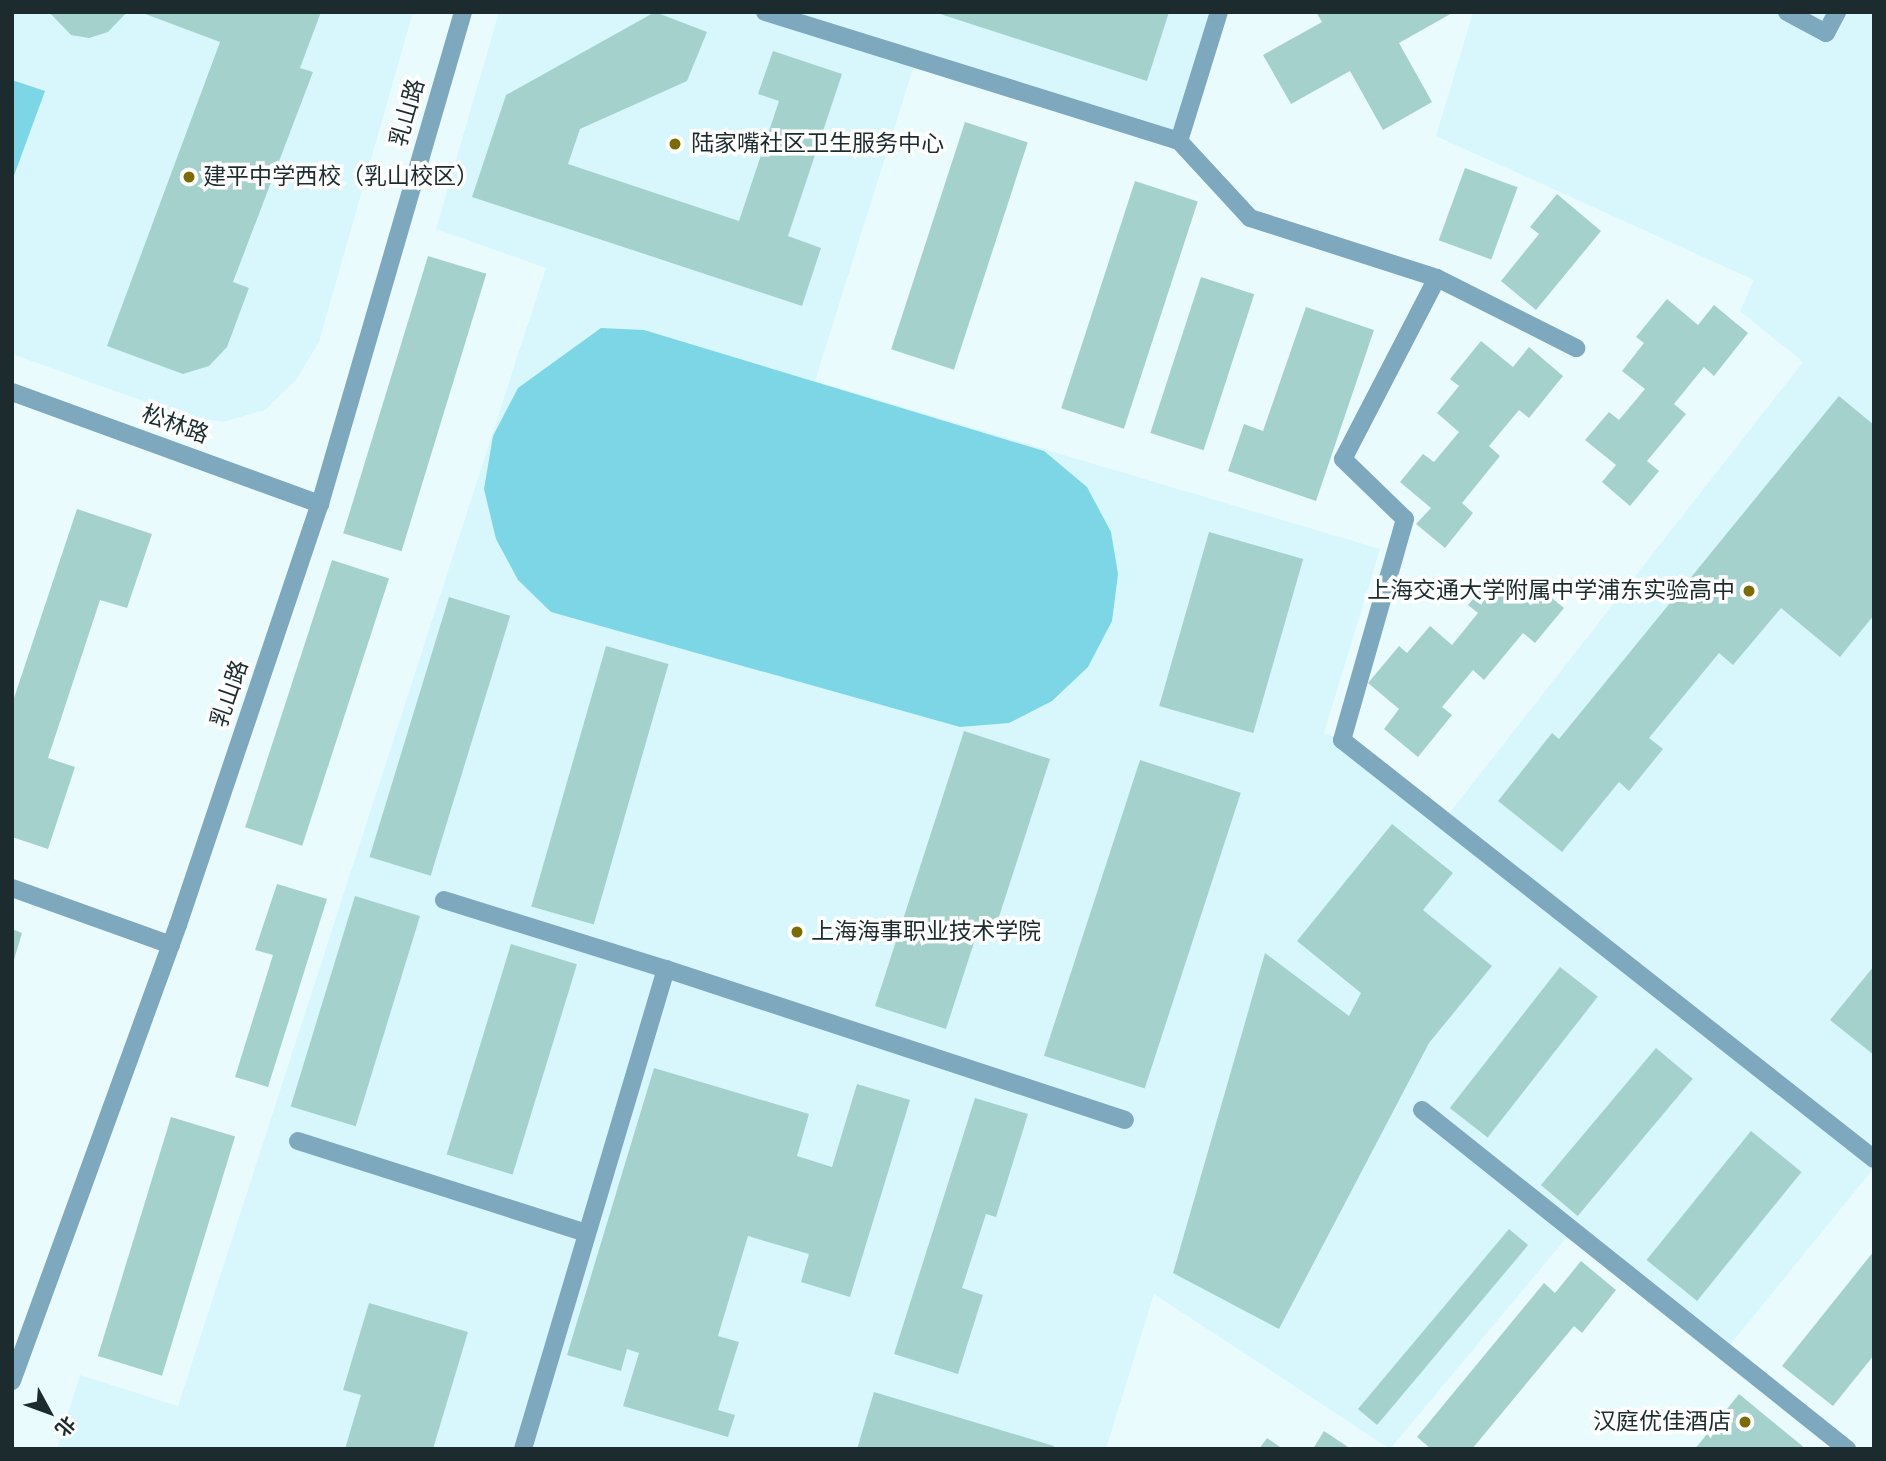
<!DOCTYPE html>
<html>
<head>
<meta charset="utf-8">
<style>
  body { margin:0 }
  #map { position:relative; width:1886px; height:1461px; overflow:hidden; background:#eafbfe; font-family:"Nunito Sans","Noto Sans SC",sans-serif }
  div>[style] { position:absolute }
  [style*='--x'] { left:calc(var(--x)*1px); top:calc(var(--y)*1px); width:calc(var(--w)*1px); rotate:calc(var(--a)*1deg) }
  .built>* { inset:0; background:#d7f7fd }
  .green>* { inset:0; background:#7cd6e5 }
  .building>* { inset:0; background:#a5d1cc; transform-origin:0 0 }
  .minor>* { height:18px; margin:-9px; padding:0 9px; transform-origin:9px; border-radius:9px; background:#7ea8be }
  .dots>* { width:19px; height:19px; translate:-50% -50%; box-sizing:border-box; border:4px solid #fff; border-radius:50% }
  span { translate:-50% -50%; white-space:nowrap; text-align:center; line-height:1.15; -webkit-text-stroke:7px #fff; paint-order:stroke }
  .street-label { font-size:23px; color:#1b2b2e }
  .poi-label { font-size:23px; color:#1b2b2e }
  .left { translate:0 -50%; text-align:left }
  .right { translate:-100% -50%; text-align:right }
  .frame { position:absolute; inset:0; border:14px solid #1b2b2e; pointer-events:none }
  .north { position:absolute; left:14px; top:1377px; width:70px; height:70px; -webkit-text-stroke:5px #fff; paint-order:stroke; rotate:131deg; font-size:19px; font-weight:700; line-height:28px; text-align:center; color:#1b2b2e }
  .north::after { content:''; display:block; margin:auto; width:24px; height:32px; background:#1b2b2e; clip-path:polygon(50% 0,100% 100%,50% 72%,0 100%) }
</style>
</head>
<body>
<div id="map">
  <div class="built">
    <div style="clip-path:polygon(12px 12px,413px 12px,319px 342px,296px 380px,265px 410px,223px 422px,179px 414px,12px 354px)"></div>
    <div style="clip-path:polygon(499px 12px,1219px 12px,1179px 141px,916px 59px,815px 381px,1380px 549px,1324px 733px,1342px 740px,1444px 820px,1803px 362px,1740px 311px,1754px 280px,1436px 136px,1473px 12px,1874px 12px,1874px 1168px,1725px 1351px,1573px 1230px,1390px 1449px,1154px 1294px,1106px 1449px,57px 1449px,80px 1375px,178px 1406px,546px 268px,436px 229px)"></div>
  </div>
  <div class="green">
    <div style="clip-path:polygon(12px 80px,45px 91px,12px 181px)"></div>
    <div style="clip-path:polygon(601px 328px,644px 330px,1044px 451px,1087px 487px,1111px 532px,1118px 574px,1112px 621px,1088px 667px,1052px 701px,1009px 723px,960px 727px,551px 612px,518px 580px,496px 539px,484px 489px,493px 436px,518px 388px)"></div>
  </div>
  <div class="building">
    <div style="clip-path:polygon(49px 12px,127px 12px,108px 32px,89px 38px,71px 35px)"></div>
    <div style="clip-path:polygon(140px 12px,321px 12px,300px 68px,313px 72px,233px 282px,249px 288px,227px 347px,209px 366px,183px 374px,107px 346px,220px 42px)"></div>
    <div style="clip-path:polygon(655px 12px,707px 32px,687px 81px,580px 129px,568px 164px,739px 221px,779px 101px,758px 94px,773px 51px,842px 74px,788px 236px,821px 248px,802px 306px,472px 197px,506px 95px)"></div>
    <div style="clip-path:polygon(934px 12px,1169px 12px,1147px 81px)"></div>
    <div style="clip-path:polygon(1316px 12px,1454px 12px,1399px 43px,1432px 102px,1383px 130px,1350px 71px,1291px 104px,1263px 55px,1322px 22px)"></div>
    <div style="left:965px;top:122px;width:66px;height:239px;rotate:18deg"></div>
    <div style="left:1465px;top:168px;width:56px;height:77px;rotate:20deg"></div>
    <div style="left:1135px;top:181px;width:66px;height:239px;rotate:18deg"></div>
    <div style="clip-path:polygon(1557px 194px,1601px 231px,1536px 310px,1501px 281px,1539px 234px,1530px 227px)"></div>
    <div style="left:428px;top:256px;width:61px;height:290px;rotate:17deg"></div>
    <div style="left:1201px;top:277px;width:56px;height:164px;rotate:18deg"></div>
    <div style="clip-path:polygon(1667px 299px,1698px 325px,1714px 305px,1748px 333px,1714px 376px,1704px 367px,1674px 404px,1686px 414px,1647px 461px,1659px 471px,1630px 506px,1602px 482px,1616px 465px,1585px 440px,1609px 412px,1619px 420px,1645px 389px,1622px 371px,1644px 343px,1636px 337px)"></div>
    <div style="clip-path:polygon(1306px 307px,1374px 330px,1316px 501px,1228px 471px,1244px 424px,1263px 431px)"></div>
    <div style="clip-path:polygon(1481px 341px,1513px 367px,1529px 347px,1563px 376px,1529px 418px,1519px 410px,1489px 446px,1500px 456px,1462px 503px,1473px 513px,1445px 548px,1416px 524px,1431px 508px,1400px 482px,1423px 454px,1434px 462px,1459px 432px,1437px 413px,1459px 386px,1450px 379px)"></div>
    <div style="clip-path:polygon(1839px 396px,1874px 425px,1874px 615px,1840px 657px,1781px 608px,1733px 665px,1719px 653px,1649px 738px,1663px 749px,1629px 791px,1619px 782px,1562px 852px,1498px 801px,1552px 733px,1559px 739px)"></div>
    <div style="clip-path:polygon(77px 509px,152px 534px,127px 608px,100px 600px,48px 758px,75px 767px,48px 849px,12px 837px,12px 704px)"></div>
    <div style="left:1209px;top:532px;width:98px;height:181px;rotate:16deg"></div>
    <div style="left:332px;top:560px;width:60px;height:281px;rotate:18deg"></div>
    <div style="clip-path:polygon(1491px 577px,1521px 602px,1536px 585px,1564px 608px,1535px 643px,1523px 633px,1484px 680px,1473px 670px,1442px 707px,1452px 715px,1418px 757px,1384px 729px,1399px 709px,1368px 683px,1399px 646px,1407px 653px,1430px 626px,1452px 645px,1478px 613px,1468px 605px)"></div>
    <div style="left:449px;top:597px;width:64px;height:272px;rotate:17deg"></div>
    <div style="left:606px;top:646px;width:65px;height:271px;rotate:16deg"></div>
    <div style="clip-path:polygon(964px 731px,1050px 759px,996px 926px,981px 921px,946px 1029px,875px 1006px)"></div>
    <div style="left:1140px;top:760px;width:106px;height:311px;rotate:18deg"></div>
    <div style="clip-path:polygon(1392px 824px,1453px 873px,1423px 910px,1492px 966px,1429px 1043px,1279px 1329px,1173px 1273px,1265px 953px,1349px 1016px,1361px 993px,1297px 941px)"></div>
    <div style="clip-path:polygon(277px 884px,327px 899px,268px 1087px,235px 1077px,273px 955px,255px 950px)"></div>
    <div style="left:355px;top:896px;width:68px;height:220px;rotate:17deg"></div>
    <div style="clip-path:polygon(12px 929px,22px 933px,13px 963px,12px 963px)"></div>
    <div style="left:511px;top:944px;width:69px;height:220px;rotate:17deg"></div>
    <div style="clip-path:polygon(1874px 966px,1874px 1055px,1830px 1020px)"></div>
    <div style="left:1560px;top:967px;width:48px;height:179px;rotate:38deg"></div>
    <div style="left:1656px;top:1048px;width:48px;height:179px;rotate:40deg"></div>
    <div style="clip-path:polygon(654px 1068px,809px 1114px,797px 1156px,832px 1167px,857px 1084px,910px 1100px,850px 1297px,801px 1282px,809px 1254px,748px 1236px,718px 1336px,739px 1342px,718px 1410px,735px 1415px,728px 1437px,623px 1406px,639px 1353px,627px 1349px,621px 1371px,567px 1355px)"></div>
    <div style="clip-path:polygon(975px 1098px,1028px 1114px,996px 1217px,986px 1214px,962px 1288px,983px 1295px,958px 1374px,894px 1354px)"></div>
    <div style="left:171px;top:1117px;width:67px;height:250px;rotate:17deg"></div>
    <div style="left:1751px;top:1131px;width:65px;height:166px;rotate:39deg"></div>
    <div style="left:1509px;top:1229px;width:25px;height:235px;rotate:40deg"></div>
    <div style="clip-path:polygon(1874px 1251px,1874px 1355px,1833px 1406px,1782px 1366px)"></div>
    <div style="clip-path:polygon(1581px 1261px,1616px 1290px,1582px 1333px,1574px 1326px,1472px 1449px,1431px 1449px,1417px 1437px,1544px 1283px,1555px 1293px)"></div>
    <div style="clip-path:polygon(369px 1303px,468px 1332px,433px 1449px,345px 1449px,361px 1395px,343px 1390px)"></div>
    <div style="clip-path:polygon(874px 1392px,1054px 1446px,1053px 1449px,857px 1449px)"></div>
    <div style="clip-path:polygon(1739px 1394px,1806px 1449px,1695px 1449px)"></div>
    <div style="clip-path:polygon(1324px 1431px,1351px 1449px,1313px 1449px)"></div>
    <div style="clip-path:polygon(1267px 1438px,1283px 1449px,1259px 1449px)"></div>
  </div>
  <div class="minor">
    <div style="--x:765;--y:12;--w:434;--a:17.3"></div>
    <div style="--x:1179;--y:141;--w:135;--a:-72.8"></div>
    <div style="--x:1787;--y:12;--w:44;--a:28.3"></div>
    <div style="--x:1826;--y:33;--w:24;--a:-62"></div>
    <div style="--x:1179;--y:141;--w:105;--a:47.3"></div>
    <div style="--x:1250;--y:218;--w:196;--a:17.8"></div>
    <div style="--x:1437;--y:278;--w:204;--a:117.4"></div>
    <div style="--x:1343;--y:459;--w:86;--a:44.1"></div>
    <div style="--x:1405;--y:519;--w:230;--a:105.9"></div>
    <div style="--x:1342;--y:740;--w:677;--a:38.22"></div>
    <div style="--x:1437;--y:278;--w:156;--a:26.7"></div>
    <div style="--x:12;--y:392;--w:328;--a:20"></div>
    <div style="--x:12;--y:888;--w:169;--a:19.7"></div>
    <div style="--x:444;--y:900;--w:232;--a:17.3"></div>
    <div style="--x:1422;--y:1110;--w:544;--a:38.58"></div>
    <div style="--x:298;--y:1141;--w:303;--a:17.7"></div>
    <div style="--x:12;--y:1381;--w:485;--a:-70"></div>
    <div style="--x:178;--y:925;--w:444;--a:-71.4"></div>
    <div style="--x:320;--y:504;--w:512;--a:-73.79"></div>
    <div style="--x:523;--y:1449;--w:501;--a:-73.41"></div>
    <div style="--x:666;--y:969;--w:483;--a:18.2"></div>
  </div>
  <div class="dots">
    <div style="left:675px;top:144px;background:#7a6b04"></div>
    <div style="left:189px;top:177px;background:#7a6b04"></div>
    <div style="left:1749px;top:591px;background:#7a6b04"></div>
    <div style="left:797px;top:932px;background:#7a6b04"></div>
    <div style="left:1745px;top:1422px;background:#7a6b04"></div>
  </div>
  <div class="street-label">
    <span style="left:408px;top:113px;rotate:-74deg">乳山路</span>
    <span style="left:175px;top:425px;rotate:20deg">松林路</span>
    <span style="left:230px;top:694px;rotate:-71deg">乳山路</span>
  </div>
  <div class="poi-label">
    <span class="left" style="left:691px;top:144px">陆家嘴社区卫生服务中心</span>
    <span class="left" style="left:203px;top:177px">建平中学西校（乳山校区）</span>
    <span class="right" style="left:1735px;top:591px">上海交通大学附属中学浦东实验高中</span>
    <span class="left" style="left:811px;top:932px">上海海事职业技术学院</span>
    <span class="right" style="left:1731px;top:1422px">汉庭优佳酒店</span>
  </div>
  <div class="frame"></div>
  <div class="north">北</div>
</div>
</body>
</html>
